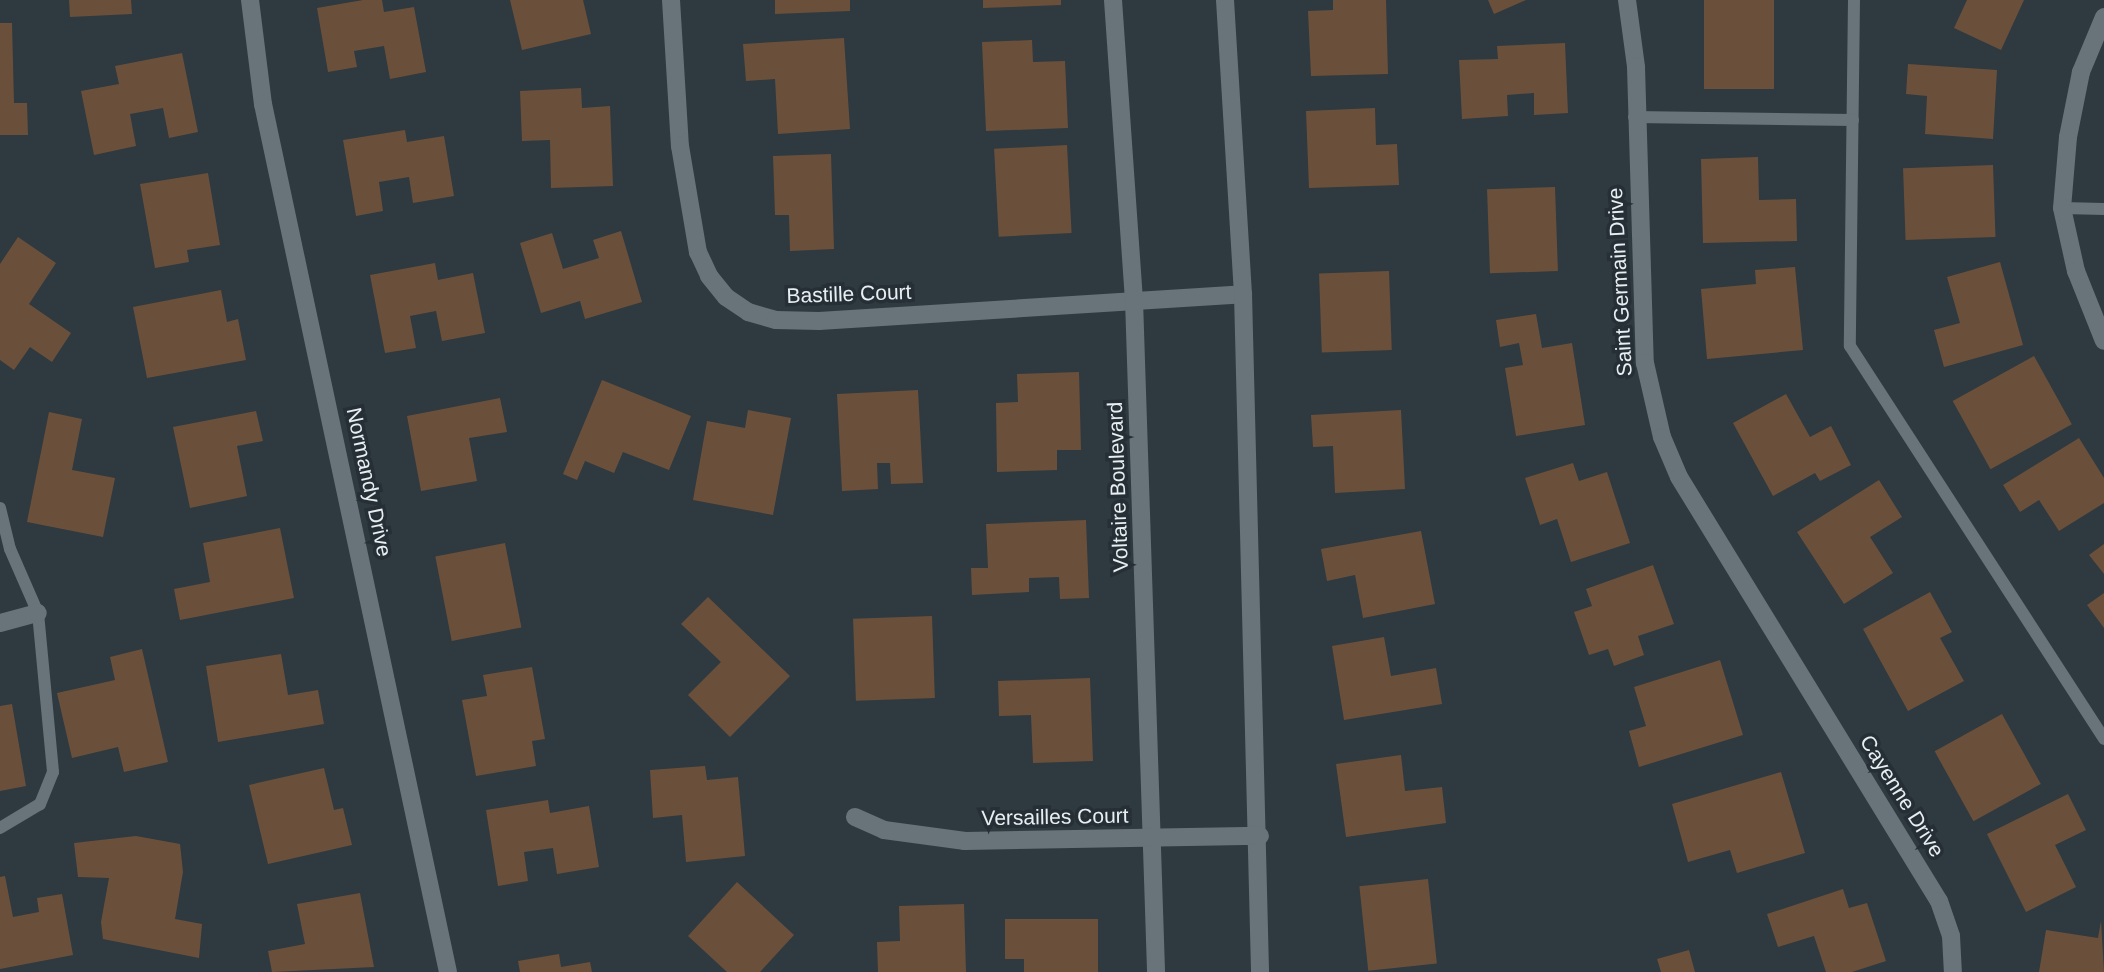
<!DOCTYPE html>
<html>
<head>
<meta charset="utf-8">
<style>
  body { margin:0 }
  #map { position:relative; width:2104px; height:972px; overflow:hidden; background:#2f3940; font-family:Helvetica,sans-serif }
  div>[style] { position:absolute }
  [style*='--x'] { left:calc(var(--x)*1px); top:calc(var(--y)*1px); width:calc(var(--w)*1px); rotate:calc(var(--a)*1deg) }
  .building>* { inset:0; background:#6a503a; transform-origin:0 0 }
  .service>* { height:12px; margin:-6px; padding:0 6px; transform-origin:6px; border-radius:6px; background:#68737a }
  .minor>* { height:18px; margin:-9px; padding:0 9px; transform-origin:9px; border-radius:9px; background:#68737a }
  span { translate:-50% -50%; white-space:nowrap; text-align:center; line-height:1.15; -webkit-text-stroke:7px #252f35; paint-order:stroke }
  .street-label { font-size:21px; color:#e8eff3 }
</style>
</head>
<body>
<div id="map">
  <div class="building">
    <div style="clip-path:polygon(69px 0,131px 0,132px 14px,70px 17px)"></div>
    <div style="clip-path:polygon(363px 0,382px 0,384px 12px,414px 7px,426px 72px,390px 79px,384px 46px,354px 51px,357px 67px,328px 72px,317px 8px)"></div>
    <div style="clip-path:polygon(510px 0,583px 0,591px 34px,522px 50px)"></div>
    <div style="clip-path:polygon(775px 0,850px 0,850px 11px,775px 14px)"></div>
    <div style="clip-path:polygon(983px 0,1061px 0,1061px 5px,983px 8px)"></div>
    <div style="clip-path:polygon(1333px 0,1386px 0,1388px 74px,1311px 76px,1308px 11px,1333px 10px)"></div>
    <div style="clip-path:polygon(1488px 0,1526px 0,1494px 14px)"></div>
    <div style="left:1704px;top:0;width:70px;height:89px"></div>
    <div style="clip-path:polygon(1967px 0,2024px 0,2001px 50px,1954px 28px)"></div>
    <div style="clip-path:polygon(0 23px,12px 23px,14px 103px,27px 103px,28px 135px,0 135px)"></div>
    <div style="clip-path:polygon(844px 38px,850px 129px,778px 134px,775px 79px,746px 81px,743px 44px)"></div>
    <div style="clip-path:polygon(1032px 40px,1033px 62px,1065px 61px,1068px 128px,986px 131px,982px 42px)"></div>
    <div style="clip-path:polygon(1565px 43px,1568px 113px,1534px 115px,1534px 93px,1507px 95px,1508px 116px,1462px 119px,1459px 60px,1498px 59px,1497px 46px)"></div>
    <div style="clip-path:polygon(182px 53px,198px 132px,169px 138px,163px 108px,130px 114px,136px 146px,94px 155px,81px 91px,119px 84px,115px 66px)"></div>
    <div style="clip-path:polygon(1908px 64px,1997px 70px,1993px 139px,1925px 134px,1927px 96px,1906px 94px)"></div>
    <div style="clip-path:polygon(581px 88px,582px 108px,610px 106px,613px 186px,551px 188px,550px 140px,522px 141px,520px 91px)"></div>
    <div style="clip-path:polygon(1375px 108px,1376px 145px,1397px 144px,1399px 185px,1309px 188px,1306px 111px)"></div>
    <div style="clip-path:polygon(405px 130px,407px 142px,444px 136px,454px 196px,413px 203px,409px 177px,379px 182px,383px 211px,356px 216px,343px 140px)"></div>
    <div style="left:1067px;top:145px;width:88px;height:73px;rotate:87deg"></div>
    <div style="clip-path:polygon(831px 154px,834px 249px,790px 251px,789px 215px,775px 215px,773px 156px)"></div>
    <div style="clip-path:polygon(1758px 157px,1759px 200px,1796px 199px,1797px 241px,1703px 243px,1701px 159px)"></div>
    <div style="left:1993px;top:165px;width:72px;height:90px;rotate:88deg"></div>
    <div style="clip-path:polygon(208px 173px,220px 245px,187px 250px,189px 262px,155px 268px,140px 184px)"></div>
    <div style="left:1555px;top:187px;width:84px;height:68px;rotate:88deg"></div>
    <div style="clip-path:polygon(621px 231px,642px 302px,585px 319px,580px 301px,541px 313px,520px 243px,552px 233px,563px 269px,599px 258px,593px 240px)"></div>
    <div style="clip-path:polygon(18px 237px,56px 263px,29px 304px,71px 333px,52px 362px,30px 347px,14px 370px,0 360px,0 264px)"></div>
    <div style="clip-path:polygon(2000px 262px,2023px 345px,1944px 367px,1934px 330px,1960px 323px,1947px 277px)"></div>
    <div style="clip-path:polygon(435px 263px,438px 280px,473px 273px,485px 333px,442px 341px,436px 311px,410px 316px,416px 348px,385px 353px,370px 275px)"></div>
    <div style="clip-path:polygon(1795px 267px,1803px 350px,1707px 359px,1701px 289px,1756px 284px,1755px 270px)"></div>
    <div style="left:1389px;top:271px;width:79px;height:70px;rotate:88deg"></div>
    <div style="clip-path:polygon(221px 290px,227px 322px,238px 319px,246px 360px,147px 378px,133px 307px)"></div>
    <div style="clip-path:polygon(1536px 314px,1542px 348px,1572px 343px,1585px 425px,1516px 436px,1505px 368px,1523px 365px,1519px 343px,1500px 347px,1496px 320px)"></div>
    <div style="left:2034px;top:356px;width:78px;height:93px;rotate:61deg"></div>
    <div style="clip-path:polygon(1079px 372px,1081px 450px,1057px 450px,1057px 470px,997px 472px,996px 403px,1018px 402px,1017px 374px)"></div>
    <div style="clip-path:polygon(602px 380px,691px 416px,669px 470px,623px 452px,614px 473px,585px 461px,577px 480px,563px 474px)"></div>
    <div style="clip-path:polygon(918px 390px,923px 483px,891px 484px,890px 463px,877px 463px,878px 489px,842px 491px,837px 394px)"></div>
    <div style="clip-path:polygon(1786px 394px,1810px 437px,1831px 426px,1851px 465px,1820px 481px,1815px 473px,1773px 496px,1733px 423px)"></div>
    <div style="clip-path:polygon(500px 398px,507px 432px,469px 438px,477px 481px,421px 491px,407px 416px)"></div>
    <div style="clip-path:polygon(748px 410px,791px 418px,773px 515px,693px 500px,707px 421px,745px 428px)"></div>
    <div style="clip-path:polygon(1401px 410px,1405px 489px,1335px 493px,1333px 446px,1313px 447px,1311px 415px)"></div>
    <div style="clip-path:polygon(256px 411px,263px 441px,237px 446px,247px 496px,190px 508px,173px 427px)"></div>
    <div style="clip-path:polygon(49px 412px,82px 419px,72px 470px,115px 478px,103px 537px,27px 522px)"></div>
    <div style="clip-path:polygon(2079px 438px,2104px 478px,2104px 503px,2059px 531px,2039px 500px,2020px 512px,2003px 485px)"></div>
    <div style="clip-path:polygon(1573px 463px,1579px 481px,1607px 472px,1630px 543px,1571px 562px,1557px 519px,1540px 525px,1525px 478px)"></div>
    <div style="clip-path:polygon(1879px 480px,1902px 517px,1870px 537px,1893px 573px,1844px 604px,1797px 532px)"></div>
    <div style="clip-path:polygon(1086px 520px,1089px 598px,1060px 599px,1059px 577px,1029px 578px,1029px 592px,972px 595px,971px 568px,988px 568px,986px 524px)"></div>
    <div style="clip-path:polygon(280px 528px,294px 598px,180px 620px,174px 589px,210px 582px,203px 543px)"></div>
    <div style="clip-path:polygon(1421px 531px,1435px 604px,1363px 618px,1355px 575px,1327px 581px,1321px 549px)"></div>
    <div style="left:505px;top:543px;width:86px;height:71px;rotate:79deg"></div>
    <div style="clip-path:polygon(2104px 544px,2104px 574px,2089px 555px)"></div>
    <div style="clip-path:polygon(1653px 565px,1674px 624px,1638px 636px,1644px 655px,1614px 666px,1608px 649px,1589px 655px,1574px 612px,1592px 606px,1586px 589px)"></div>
    <div style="clip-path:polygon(1930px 592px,1952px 632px,1940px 638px,1964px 681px,1908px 711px,1863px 629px)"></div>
    <div style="clip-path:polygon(2104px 593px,2104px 628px,2087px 605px)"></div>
    <div style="clip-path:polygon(708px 597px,790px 676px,730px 737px,688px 695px,721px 662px,681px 624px)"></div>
    <div style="left:932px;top:616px;width:82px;height:79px;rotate:88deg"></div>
    <div style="clip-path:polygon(1384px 637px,1391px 676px,1436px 668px,1442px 704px,1344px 720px,1332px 646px)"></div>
    <div style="clip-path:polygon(142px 649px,168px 762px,124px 772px,118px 747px,72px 758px,57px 693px,115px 680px,110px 657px)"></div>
    <div style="clip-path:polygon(281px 654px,288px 695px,318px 690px,324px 724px,218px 742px,206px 666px)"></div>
    <div style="clip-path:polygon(1720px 660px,1743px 735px,1639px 767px,1629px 731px,1646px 726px,1634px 687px)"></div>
    <div style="clip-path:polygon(532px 667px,545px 739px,532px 741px,536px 766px,476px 776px,462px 700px,487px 696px,483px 675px)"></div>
    <div style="clip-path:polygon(1090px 678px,1093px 761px,1033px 763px,1031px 715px,999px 716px,998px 681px)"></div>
    <div style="clip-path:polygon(12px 704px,26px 786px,0 791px,0 706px)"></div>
    <div style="left:2002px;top:714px;width:80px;height:77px;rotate:61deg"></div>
    <div style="clip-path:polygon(1401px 755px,1405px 791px,1442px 787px,1446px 823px,1346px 837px,1336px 764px)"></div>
    <div style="clip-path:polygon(705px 766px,707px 780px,738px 777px,745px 856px,686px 862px,682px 815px,653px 818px,650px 770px)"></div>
    <div style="clip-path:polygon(324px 768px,334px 810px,343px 808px,352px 845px,268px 864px,249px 785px)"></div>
    <div style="clip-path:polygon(1781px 772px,1805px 853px,1737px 873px,1730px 850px,1688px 862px,1672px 804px)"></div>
    <div style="clip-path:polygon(2068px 794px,2086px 830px,2055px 845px,2076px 887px,2026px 912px,1987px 834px)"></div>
    <div style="clip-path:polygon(548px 800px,550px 813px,589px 806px,599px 867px,557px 874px,553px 848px,524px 852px,528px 881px,498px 886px,486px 810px)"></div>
    <div style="clip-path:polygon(136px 836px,180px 844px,183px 872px,175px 919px,202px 924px,199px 958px,103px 939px,101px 922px,109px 878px,78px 877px,74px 843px)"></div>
    <div style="clip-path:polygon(5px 876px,13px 917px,39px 912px,37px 898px,62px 894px,73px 955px,0 969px,0 877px)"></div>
    <div style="left:1428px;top:879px;width:85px;height:69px;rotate:84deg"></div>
    <div style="clip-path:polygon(737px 882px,794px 935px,760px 972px,727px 972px,688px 936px)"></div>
    <div style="clip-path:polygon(1843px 889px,1849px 908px,1867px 903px,1886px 961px,1852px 972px,1826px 972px,1814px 936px,1778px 947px,1767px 914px)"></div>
    <div style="clip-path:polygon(360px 893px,374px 967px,272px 972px,268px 951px,305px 944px,297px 904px)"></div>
    <div style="clip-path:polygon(964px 904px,966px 972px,878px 972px,877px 942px,900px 941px,899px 906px)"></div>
    <div style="clip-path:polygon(1005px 919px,1098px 919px,1098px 972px,1024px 972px,1024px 959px,1005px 959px)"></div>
    <div style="clip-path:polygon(2101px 921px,2104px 972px,2039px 972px,2046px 930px,2098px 938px)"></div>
    <div style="clip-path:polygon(1689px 950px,1695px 972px,1661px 972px,1657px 959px)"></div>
    <div style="clip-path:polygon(559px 954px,561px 967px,590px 962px,592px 972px,520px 972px,518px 961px)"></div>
  </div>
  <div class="service">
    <div style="--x:1854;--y:0;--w:346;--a:90.7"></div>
    <div style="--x:1850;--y:346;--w:468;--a:57.1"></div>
    <div style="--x:1634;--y:117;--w:219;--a:0.8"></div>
    <div style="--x:2062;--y:208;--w:42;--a:1.4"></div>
    <div style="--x:0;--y:508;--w:42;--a:76.3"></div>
    <div style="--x:10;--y:549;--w:70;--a:66.4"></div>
    <div style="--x:38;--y:613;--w:160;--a:84.6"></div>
    <div style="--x:53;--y:772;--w:35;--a:112"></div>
    <div style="--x:40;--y:804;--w:47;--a:149"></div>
  </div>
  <div class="minor">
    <div style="--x:250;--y:0;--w:105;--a:82.9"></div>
    <div style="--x:263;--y:104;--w:887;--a:77.97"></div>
    <div style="--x:671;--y:0;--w:146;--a:86.5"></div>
    <div style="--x:680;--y:146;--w:108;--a:80.4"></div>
    <div style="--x:698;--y:252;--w:26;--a:65"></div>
    <div style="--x:709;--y:276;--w:27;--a:51"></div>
    <div style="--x:726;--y:297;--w:27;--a:34"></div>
    <div style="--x:748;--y:312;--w:29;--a:16"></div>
    <div style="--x:776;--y:320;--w:43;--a:1.3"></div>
    <div style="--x:819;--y:321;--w:425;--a:-3.6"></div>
    <div style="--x:1113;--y:0;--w:301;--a:86"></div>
    <div style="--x:1134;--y:300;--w:672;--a:88.12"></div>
    <div style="--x:1225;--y:0;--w:295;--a:86.5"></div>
    <div style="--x:1243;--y:294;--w:678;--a:88.56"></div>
    <div style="--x:1627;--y:0;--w:68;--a:82.3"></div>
    <div style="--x:1636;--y:67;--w:296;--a:88.3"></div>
    <div style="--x:1645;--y:363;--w:76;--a:77.1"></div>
    <div style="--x:1662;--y:437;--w:43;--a:67"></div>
    <div style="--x:1679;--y:477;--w:497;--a:58.5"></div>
    <div style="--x:1939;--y:901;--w:37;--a:71"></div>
    <div style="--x:1951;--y:936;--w:36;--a:87"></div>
    <div style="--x:2104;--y:17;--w:60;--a:112.7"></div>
    <div style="--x:2081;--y:72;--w:66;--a:101.3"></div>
    <div style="--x:2068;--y:137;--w:71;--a:94.8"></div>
    <div style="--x:2062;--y:208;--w:65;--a:77.5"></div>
    <div style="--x:2076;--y:271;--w:75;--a:68.2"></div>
    <div style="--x:0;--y:623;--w:39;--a:-15"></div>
    <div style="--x:855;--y:817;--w:32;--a:24"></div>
    <div style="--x:884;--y:830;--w:82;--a:7.7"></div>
    <div style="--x:965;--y:841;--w:295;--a:-1"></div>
  </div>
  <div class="street-label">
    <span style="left:1620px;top:282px;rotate:-93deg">Saint Germain Drive</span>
    <span style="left:849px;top:294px;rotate:-2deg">Bastille Court</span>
    <span style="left:369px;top:482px;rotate:78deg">Normandy Drive</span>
    <span style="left:1118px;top:487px;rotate:-92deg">Voltaire Boulevard</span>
    <span style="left:1902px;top:796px;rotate:58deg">Cayenne Drive</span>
    <span style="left:1055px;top:817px;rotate:-1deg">Versailles Court</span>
  </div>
</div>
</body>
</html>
